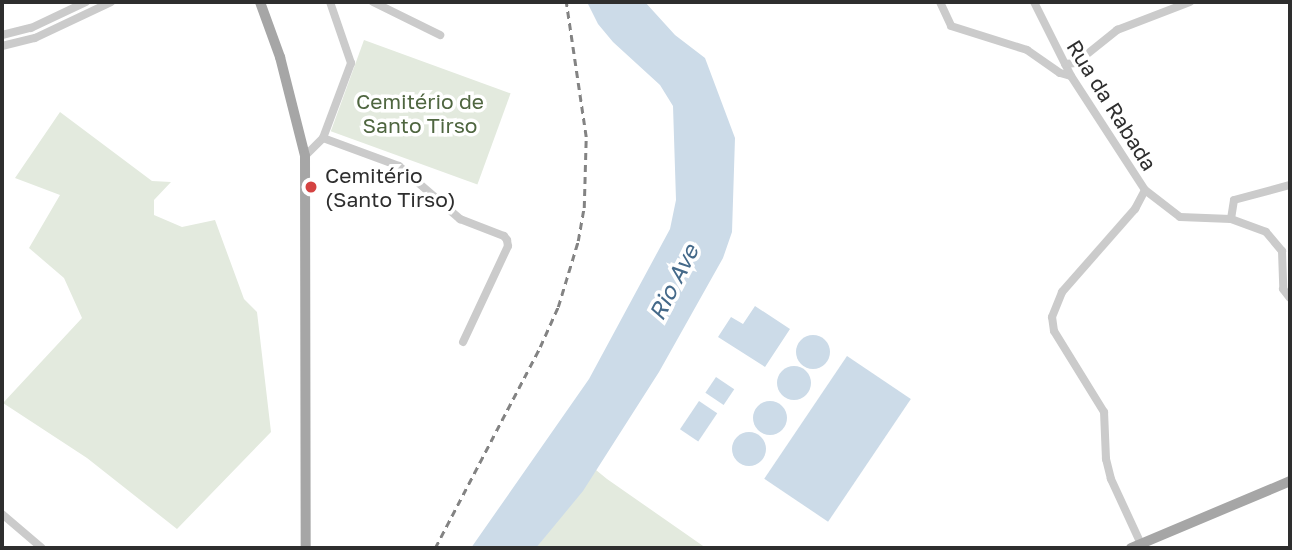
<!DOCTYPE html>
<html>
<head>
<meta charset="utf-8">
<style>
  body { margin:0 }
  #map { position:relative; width:1292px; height:550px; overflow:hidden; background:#fff; font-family:"Golos Text",sans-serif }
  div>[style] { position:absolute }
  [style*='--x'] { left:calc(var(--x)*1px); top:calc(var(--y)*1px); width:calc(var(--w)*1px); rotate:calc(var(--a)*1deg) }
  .green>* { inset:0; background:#e3eade; transform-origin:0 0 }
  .water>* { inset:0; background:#ccdbe8; transform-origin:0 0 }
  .round { border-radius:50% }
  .minor>* { height:8px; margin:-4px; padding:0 4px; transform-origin:4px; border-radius:4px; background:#cbcbcb }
  .major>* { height:10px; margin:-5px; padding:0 5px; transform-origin:5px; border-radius:5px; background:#a6a6a6 }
  .rail>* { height:2.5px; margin-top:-1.25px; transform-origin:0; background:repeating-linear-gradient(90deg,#838383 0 7px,transparent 0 12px) }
  .dots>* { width:19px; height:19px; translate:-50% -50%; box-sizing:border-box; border:4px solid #fff; border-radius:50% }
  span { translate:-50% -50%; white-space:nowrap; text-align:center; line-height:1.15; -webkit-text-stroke:7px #fff; paint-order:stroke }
  .park-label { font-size:21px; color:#4f6640 }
  .street-label { font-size:21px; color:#2e2e2e }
  .poi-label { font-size:21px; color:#2e2e2e }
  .left { translate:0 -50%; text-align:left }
  .water-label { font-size:23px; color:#446989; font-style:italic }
  .frame { position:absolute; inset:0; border:4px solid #2e2e2e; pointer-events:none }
</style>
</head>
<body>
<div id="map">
  <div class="green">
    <div style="left:364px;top:40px;width:156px;height:97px;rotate:20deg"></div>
    <div style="clip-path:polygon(60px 112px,152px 181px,171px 182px,154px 200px,154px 215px,182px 227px,215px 220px,244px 299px,257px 312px,271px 432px,177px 529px,87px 458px,3px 403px,82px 318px,64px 278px,29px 248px,60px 195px,15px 178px)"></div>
    <div style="clip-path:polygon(596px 470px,607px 479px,706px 548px,536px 548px)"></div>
  </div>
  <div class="water">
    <div style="clip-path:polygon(587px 2px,645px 2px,675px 35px,705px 58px,735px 138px,732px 232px,723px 258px,659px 372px,583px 491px,536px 548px,471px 548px,589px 379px,670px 229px,676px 200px,673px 106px,660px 85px,613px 42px,598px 24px)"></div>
    <div style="clip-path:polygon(755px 306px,790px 329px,765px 367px,718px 337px,731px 317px,743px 324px)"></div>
    <div class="round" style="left:796px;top:335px;width:34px;height:34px"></div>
    <div style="left:847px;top:356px;width:77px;height:148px;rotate:34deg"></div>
    <div class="round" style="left:777px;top:366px;width:34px;height:34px"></div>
    <div style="left:716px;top:377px;width:22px;height:19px;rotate:34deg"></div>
    <div class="round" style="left:753px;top:401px;width:34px;height:34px"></div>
    <div style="left:699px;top:401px;width:22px;height:34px;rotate:34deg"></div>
    <div class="round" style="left:732px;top:432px;width:34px;height:34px"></div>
  </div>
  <div class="minor">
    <div style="--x:373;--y:2;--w:75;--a:26.2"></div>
    <div style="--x:940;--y:2;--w:26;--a:65"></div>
    <div style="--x:951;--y:26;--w:80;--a:17.5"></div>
    <div style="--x:1027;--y:50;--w:40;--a:34.9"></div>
    <div style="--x:1060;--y:73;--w:11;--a:15"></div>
    <div style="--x:1034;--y:2;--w:83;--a:63.4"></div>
    <div style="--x:1071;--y:76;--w:136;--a:57"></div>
    <div style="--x:1145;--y:190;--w:44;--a:37.6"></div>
    <div style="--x:1180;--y:217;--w:51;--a:2.2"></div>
    <div style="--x:1231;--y:219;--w:37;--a:20"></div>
    <div style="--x:1266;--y:232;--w:25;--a:50"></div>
    <div style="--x:1282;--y:251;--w:38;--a:88"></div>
    <div style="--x:1283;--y:289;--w:11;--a:52"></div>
    <div style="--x:2;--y:35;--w:30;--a:-14"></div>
    <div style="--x:31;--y:28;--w:61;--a:-25.3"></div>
    <div style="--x:2;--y:46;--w:34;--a:-14"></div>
    <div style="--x:35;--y:38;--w:84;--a:-25.3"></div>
    <div style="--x:1065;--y:64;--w:11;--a:-5"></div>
    <div style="--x:1076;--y:63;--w:53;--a:-38.8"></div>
    <div style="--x:1117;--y:30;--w:78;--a:-21"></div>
    <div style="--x:323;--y:138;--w:81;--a:20.2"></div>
    <div style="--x:399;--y:166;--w:81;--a:41"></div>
    <div style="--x:460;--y:219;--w:47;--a:21.1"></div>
    <div style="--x:504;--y:236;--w:5;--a:53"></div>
    <div style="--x:507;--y:240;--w:6;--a:81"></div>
    <div style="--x:508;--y:246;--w:106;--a:115.1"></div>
    <div style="--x:305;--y:156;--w:25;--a:-45"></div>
    <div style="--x:323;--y:138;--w:80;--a:-69.5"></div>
    <div style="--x:351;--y:63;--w:65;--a:-109"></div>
    <div style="--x:1231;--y:219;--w:19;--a:-81"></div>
    <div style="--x:1234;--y:200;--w:58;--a:-15"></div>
    <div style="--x:2;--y:514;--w:52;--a:40.4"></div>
    <div style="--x:1141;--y:544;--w:72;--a:-114.8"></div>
    <div style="--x:1111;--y:479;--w:21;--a:-104"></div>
    <div style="--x:1106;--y:459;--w:47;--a:-92.4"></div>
    <div style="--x:1104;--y:412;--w:95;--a:-121.7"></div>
    <div style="--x:1054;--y:331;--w:14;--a:-98"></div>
    <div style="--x:1052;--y:317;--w:27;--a:-68"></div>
    <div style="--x:1062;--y:292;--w:111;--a:-48.7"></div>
    <div style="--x:1135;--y:209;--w:21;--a:-62"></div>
  </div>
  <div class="major">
    <div style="--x:260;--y:2;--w:59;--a:70"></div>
    <div style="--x:280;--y:57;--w:102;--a:75.8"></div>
    <div style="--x:305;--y:156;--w:392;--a:89.9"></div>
    <div style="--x:1131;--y:548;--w:173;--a:-22.8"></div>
  </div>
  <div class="rail">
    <div style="--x:435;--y:548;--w:227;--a:-62.4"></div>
    <div style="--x:540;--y:347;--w:44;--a:-65.8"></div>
    <div style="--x:558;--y:307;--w:69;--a:-73.1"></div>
    <div style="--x:578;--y:241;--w:34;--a:-80"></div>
    <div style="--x:584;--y:208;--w:71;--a:-88.4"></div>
    <div style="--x:586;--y:137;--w:136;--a:-98.4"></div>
  </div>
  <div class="dots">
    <div style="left:311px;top:187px;background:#d44342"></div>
  </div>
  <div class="park-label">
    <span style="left:420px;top:113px">Cemitério de<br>Santo Tirso</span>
  </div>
  <div class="street-label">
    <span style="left:1112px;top:105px;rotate:58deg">Rua da Rabada</span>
  </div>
  <div class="poi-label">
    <span class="left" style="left:325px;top:187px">Cemitério<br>(Santo Tirso)</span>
  </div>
  <div class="water-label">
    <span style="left:673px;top:282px;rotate:-63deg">Rio Ave</span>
  </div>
  <div class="frame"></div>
</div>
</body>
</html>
